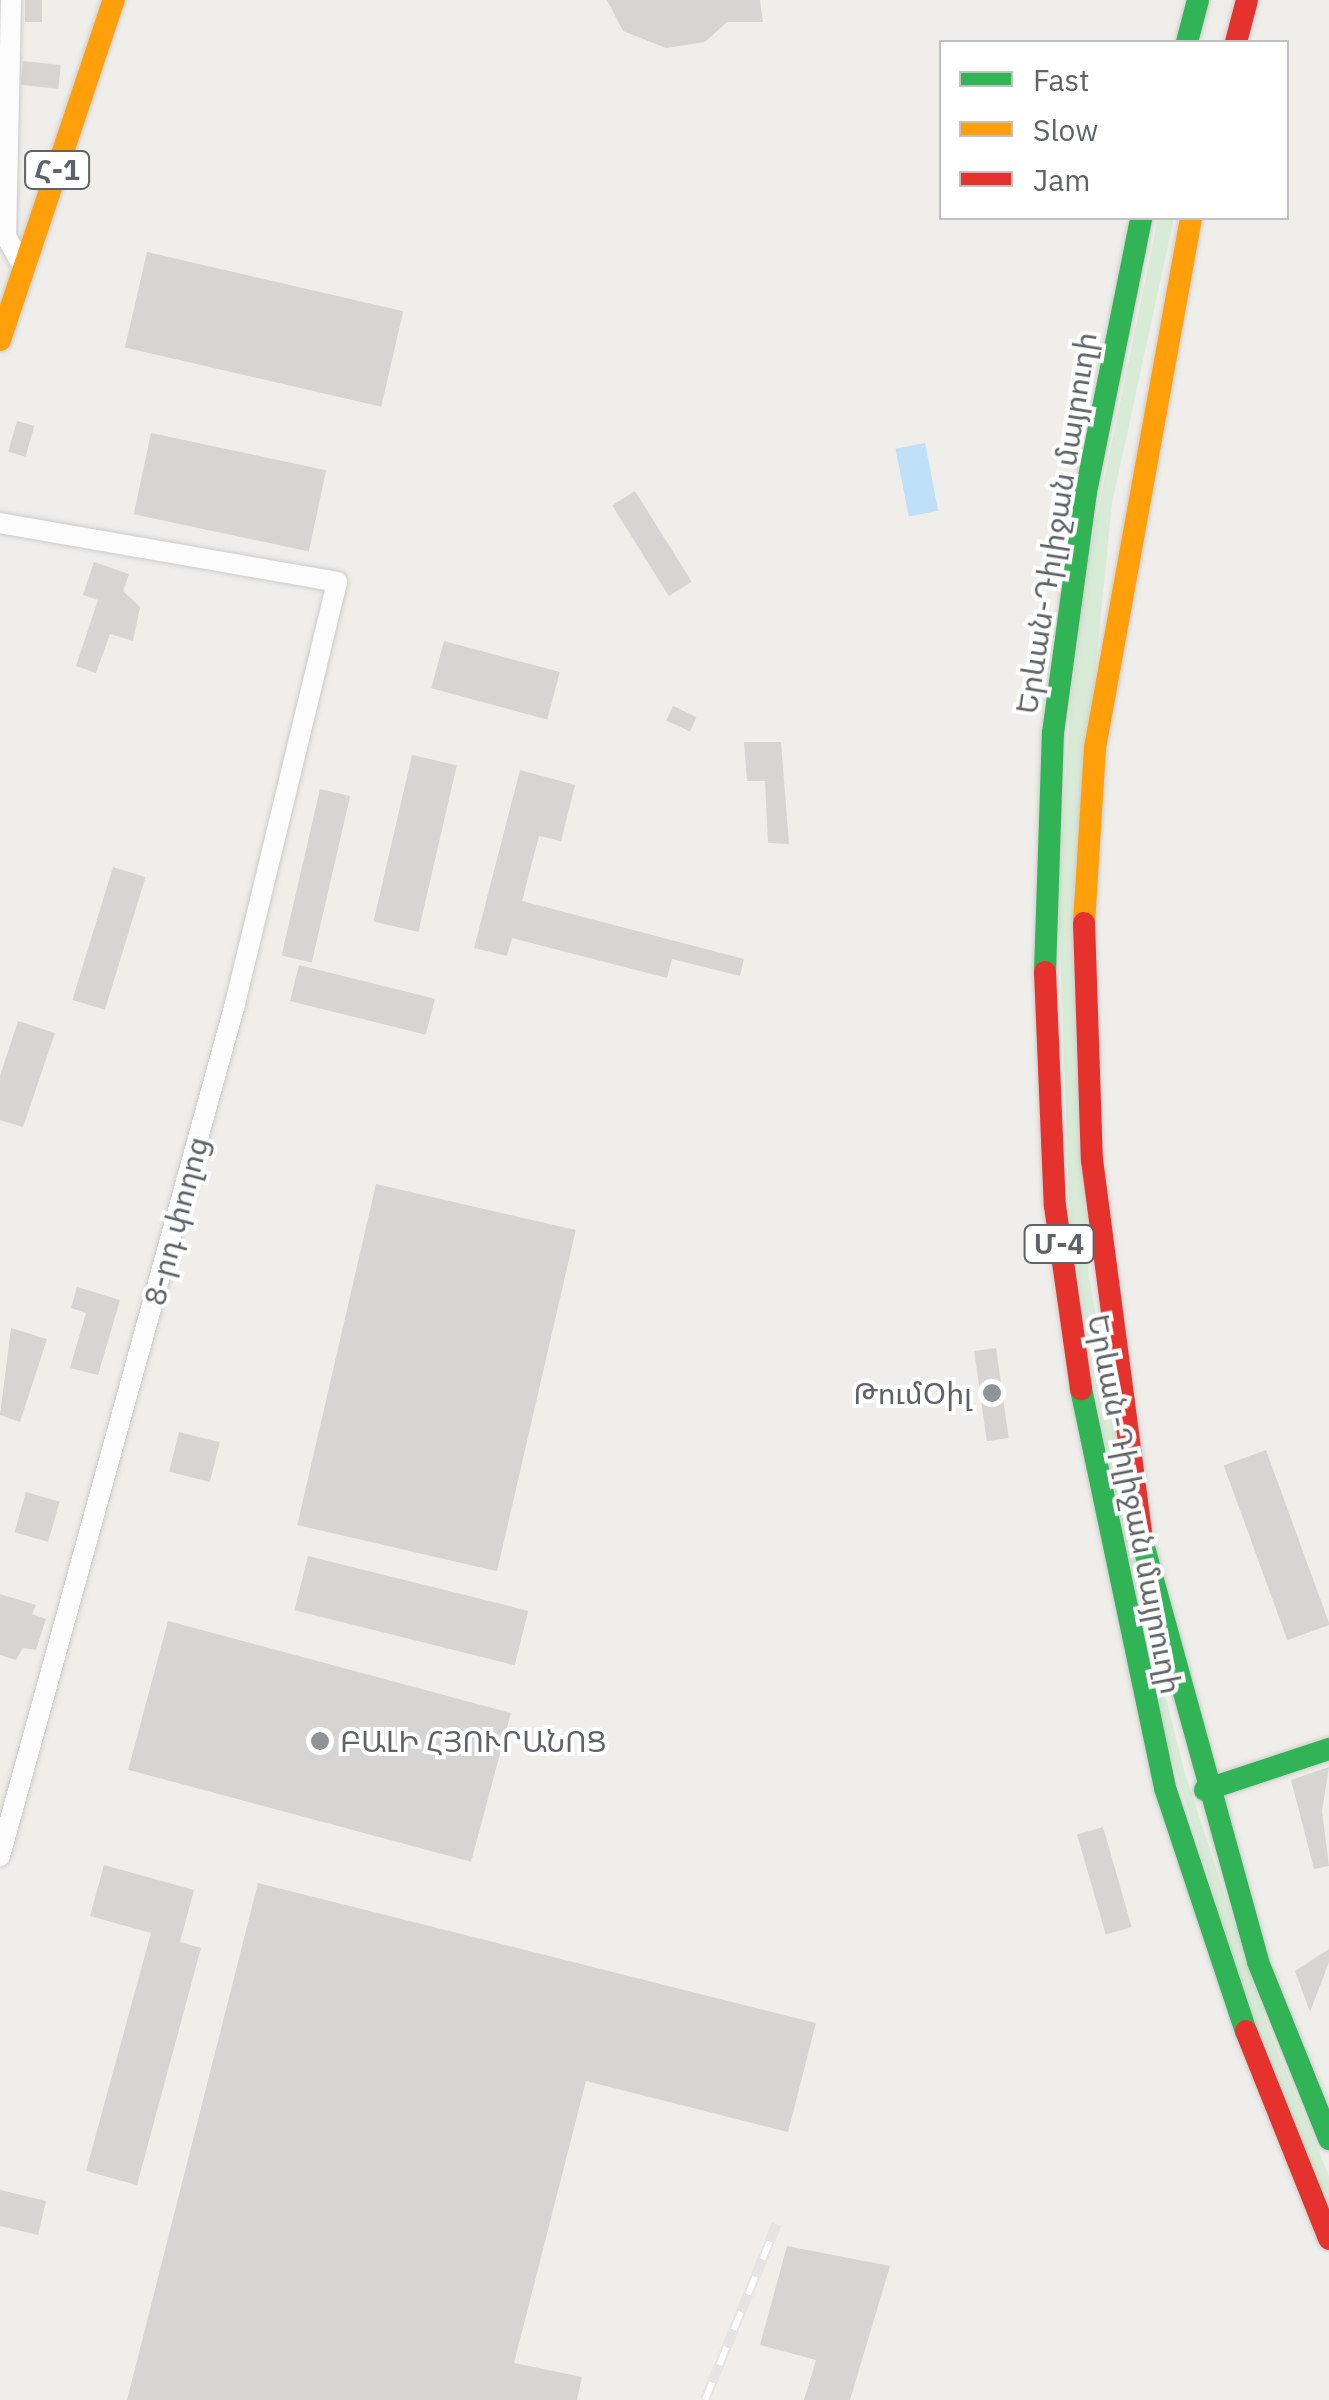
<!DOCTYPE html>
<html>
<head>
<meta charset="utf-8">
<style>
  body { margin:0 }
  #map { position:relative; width:1329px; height:2400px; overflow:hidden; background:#efeeea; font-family:"IBM Plex Sans","Noto Sans Armenian",sans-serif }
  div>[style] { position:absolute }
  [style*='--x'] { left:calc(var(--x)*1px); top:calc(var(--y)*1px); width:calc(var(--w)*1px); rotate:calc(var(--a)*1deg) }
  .green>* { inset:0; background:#d8ebd6 }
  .water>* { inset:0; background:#bfe0f9; transform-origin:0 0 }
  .building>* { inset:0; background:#d6d5d3; transform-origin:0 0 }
  .roads { filter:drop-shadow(0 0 2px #cbcccc) drop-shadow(0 0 2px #cbcccc) }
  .street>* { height:20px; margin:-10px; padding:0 10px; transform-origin:10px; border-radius:10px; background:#fdfcfc }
  .fast>* { height:22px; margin:-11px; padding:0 11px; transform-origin:11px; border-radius:11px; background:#30b455 }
  .slow>* { height:22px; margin:-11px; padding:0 11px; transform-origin:11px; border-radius:11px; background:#ff9f0a }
  .jam>* { height:22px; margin:-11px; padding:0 11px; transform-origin:11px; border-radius:11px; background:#e5322d }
  .rail>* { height:10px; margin-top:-5px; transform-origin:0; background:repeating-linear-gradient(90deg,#fff 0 19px,#e4e4e4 0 38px); box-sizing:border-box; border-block:2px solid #e4e4e4 }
  .dots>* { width:28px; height:28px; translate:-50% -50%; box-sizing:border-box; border:5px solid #fff; border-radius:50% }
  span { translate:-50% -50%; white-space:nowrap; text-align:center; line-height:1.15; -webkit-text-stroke:8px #fff; paint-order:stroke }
  .shield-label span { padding:2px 8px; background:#fff; border:2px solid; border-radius:8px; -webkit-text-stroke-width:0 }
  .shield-label { font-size:28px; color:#5f6368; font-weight:700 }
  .street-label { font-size:30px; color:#5f6368 }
  .poi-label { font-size:30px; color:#5f6368 }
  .right { translate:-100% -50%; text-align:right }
  .left { translate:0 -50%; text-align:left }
  .legend { position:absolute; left:939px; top:40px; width:350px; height:180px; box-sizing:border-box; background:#fff; border:2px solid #bfc1c3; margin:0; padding:12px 18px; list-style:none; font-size:30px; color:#5f6368 }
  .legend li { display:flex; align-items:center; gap:20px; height:50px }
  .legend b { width:50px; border:2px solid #bfc1c3 }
</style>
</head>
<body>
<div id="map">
  <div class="green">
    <div style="clip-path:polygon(1158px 218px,1174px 218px,1112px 503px,1073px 896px,1089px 1276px,1148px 1626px,1184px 1770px,1268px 2028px,1329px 2176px,1329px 2205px,1258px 2039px,1136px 1640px,1070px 1223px,1058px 891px,1071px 697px,1087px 565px)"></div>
  </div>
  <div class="water">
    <div style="left:925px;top:443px;width:69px;height:30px;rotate:79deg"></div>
  </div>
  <div class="building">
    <div style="left:25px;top:0;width:17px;height:22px"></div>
    <div style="clip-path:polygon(607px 0,760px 0,763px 22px,727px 22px,705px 42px,666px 48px,623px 31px)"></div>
    <div style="left:23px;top:61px;width:38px;height:24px;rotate:6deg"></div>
    <div style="left:147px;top:252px;width:263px;height:98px;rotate:13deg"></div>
    <div style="left:17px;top:421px;width:18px;height:32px;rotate:16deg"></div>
    <div style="left:151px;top:433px;width:179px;height:83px;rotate:12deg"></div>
    <div style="left:635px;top:491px;width:107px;height:27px;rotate:58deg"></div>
    <div style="clip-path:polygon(94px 562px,129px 574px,123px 591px,140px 607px,133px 641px,110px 634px,96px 673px,76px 666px,98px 600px,83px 595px)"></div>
    <div style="left:444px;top:641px;width:120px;height:49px;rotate:15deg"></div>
    <div style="left:673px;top:706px;width:26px;height:16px;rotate:25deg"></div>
    <div style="clip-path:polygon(744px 742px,781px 742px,789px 844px,768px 843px,765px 781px,747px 781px)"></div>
    <div style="left:412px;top:755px;width:46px;height:171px;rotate:13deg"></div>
    <div style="clip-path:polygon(520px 770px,575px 785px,561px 841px,539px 836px,522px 901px,744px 959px,740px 976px,672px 959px,667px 978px,512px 938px,507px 956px,474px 948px)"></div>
    <div style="left:320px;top:789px;width:31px;height:171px;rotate:13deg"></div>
    <div style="left:113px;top:867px;width:34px;height:139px;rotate:17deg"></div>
    <div style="left:299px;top:965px;width:140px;height:37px;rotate:14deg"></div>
    <div style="clip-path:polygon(18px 1021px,55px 1033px,23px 1127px,0 1120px,0 1076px)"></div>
    <div style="left:376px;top:1184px;width:205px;height:350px;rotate:13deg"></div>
    <div style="clip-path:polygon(77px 1287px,120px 1300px,98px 1375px,70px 1368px,86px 1313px,71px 1308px)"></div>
    <div style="clip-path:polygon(11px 1328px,47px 1339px,20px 1422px,0 1415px)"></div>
    <div style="left:996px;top:1348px;width:91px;height:22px;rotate:82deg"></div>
    <div style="left:179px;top:1432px;width:42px;height:41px;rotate:14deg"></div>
    <div style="left:1266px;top:1450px;width:186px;height:45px;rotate:70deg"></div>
    <div style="left:26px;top:1492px;width:35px;height:42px;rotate:16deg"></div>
    <div style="left:308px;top:1556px;width:227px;height:56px;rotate:14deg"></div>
    <div style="clip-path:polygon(0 1594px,36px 1605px,32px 1614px,46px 1619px,36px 1650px,23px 1648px,16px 1660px,0 1655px)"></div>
    <div style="left:168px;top:1621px;width:355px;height:154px;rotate:15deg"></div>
    <div style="clip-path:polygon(1329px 1767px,1322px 1811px,1329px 1866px,1314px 1869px,1291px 1780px)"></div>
    <div style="left:1103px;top:1827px;width:104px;height:27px;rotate:74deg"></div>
    <div style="clip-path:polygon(104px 1865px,194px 1890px,180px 1942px,201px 1948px,137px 2185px,86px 2171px,151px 1933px,90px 1916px)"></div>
    <div style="clip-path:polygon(258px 1883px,816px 2023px,788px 2132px,586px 2081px,514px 2363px,582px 2377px,577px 2400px,127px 2400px)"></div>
    <div style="clip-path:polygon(1329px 1949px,1329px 1962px,1310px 2012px,1295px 1971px)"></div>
    <div style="clip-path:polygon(0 2190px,46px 2201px,38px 2235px,0 2226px)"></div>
    <div style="clip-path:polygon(787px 2246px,890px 2266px,850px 2400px,804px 2400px,816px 2360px,760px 2345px)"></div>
  </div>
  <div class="roads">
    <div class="street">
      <div style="--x:11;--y:0;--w:236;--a:91.2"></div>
      <div style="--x:6;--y:236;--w:38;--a:61"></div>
      <div style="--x:0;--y:523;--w:342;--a:9.9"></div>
      <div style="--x:337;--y:582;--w:434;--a:103.6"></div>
      <div style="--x:235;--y:1004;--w:884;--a:105.42"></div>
    </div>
    <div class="fast">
      <div style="--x:1187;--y:42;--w:43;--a:-75.3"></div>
      <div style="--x:1045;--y:972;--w:239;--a:-88.1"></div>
      <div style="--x:1053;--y:733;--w:243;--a:-82.2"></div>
      <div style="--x:1086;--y:492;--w:279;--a:-78.6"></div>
      <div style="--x:1081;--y:1389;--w:408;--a:78.1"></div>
      <div style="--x:1165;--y:1788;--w:256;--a:71.6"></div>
      <div style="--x:1142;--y:1540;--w:438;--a:74.6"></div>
      <div style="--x:1258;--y:1962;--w:191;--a:68.1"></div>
      <div style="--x:1205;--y:1790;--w:131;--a:-18.3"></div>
    </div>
    <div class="slow">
      <div style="--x:0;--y:340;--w:359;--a:-71.5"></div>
      <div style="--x:1084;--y:923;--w:175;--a:-86.4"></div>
      <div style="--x:1095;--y:748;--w:539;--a:-79.73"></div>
    </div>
    <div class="jam">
      <div style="--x:1236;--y:42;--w:43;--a:-75.3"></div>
      <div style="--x:1084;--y:923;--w:237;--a:88.1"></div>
      <div style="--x:1092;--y:1160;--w:383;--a:82.5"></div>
      <div style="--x:1045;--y:972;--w:234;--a:87.6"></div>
      <div style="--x:1055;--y:1206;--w:185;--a:81.9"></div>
      <div style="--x:1246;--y:2031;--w:224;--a:68.2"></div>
    </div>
  </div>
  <div class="rail">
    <div style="--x:705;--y:2400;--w:190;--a:-67.8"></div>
  </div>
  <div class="dots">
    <div style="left:992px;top:1393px;background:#919496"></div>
    <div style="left:320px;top:1741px;background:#919496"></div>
  </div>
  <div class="shield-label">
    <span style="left:57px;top:170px">Հ-1</span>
    <span style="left:1059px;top:1244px">Մ-4</span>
  </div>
  <div class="street-label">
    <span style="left:1056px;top:523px;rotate:-81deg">Երևան-Դիլիջան մայրուղի</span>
    <span style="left:176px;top:1221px;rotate:-75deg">8-րդ փողոց</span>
    <span style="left:1135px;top:1504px;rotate:79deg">Երևան-Դիլիջան մայրուղի</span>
  </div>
  <div class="poi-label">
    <span class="right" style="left:972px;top:1393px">ԹումՕիլ</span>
    <span class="left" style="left:340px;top:1741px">ԲԱԼԻ ՀՅՈՒՐԱՆՈՑ</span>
  </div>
  <ul class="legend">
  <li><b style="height:12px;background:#30b455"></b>Fast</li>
  <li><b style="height:12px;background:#ff9f0a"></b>Slow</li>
  <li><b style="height:12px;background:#e5322d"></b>Jam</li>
  </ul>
</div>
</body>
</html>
